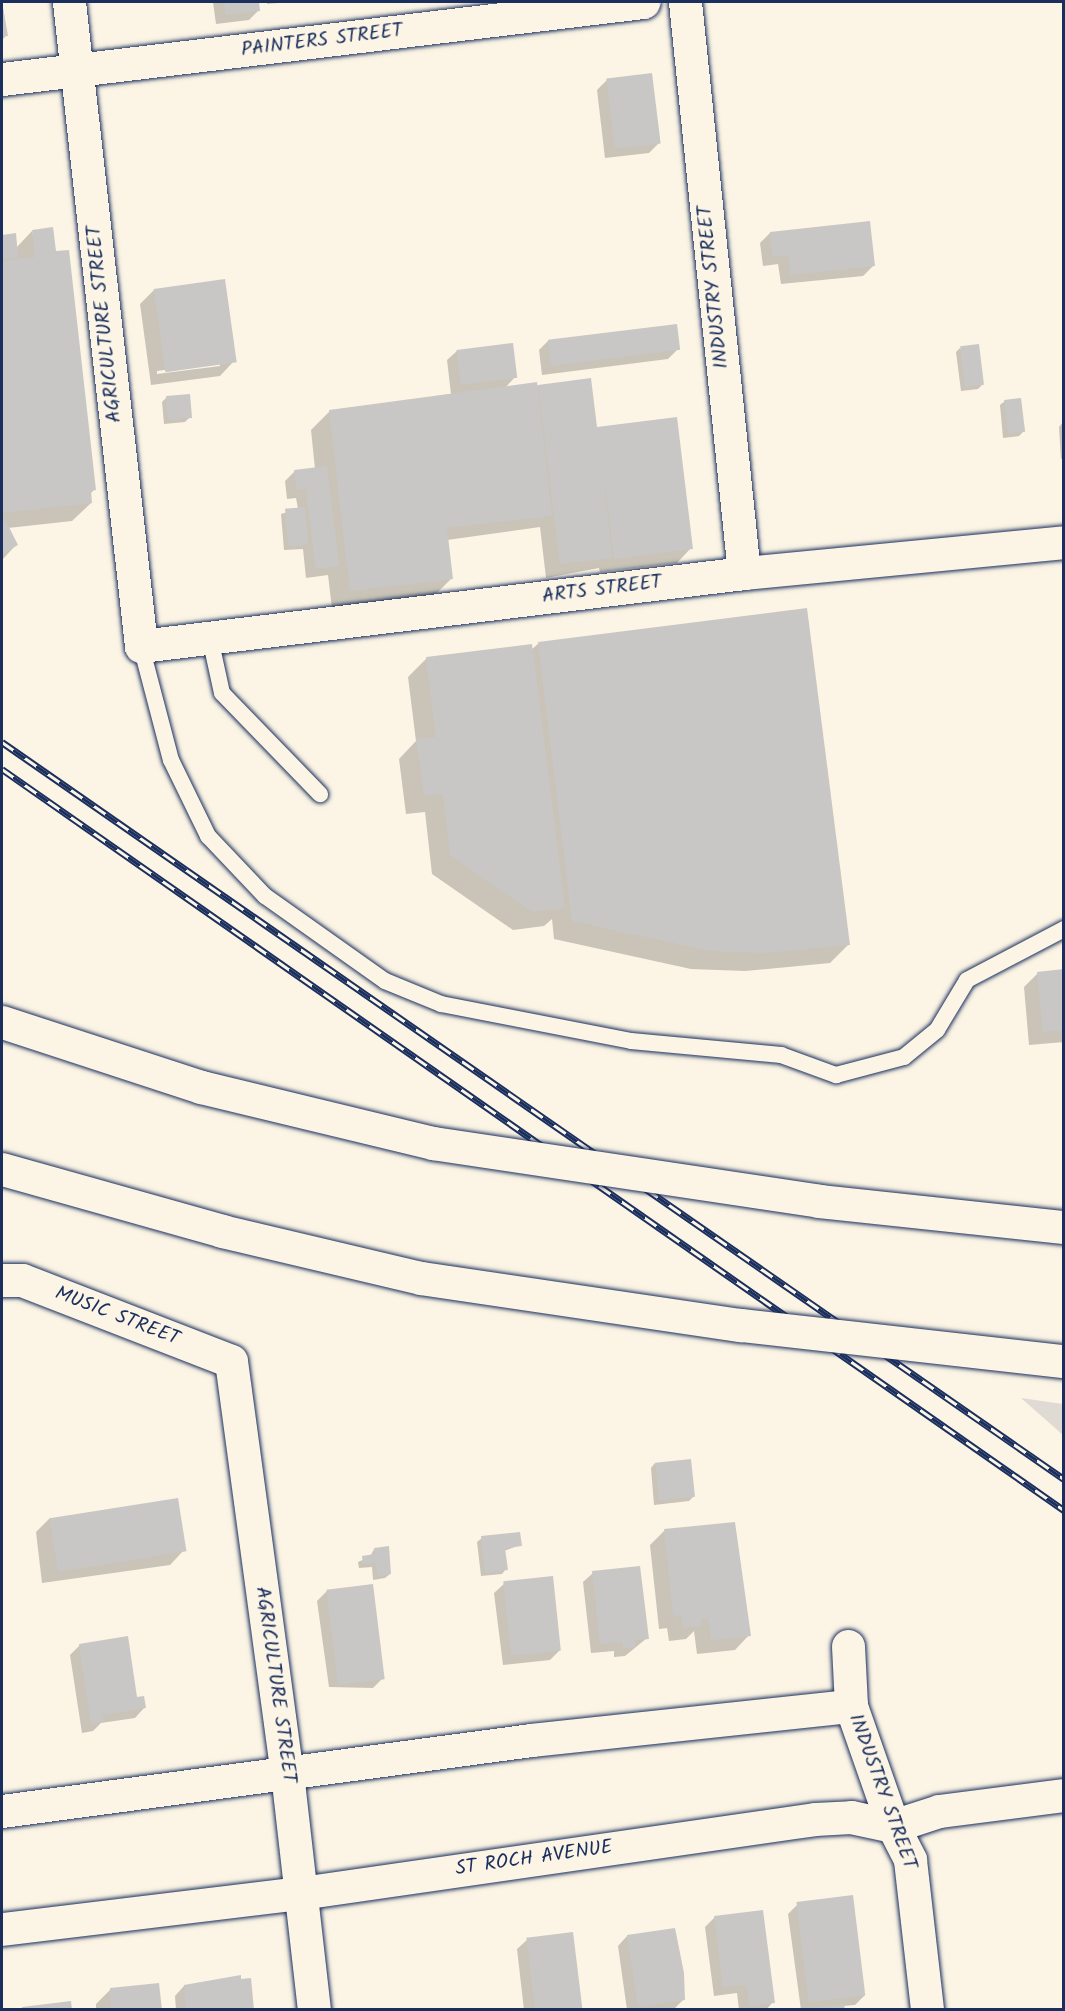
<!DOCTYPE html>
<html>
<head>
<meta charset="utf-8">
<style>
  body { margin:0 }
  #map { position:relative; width:1065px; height:2011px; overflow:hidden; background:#fcf5e5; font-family:Kalam,sans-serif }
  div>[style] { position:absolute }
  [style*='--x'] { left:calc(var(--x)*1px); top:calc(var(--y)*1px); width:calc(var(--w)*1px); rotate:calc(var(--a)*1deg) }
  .green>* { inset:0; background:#dfdbd4 }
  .shadow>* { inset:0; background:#0003 }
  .building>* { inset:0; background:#c8c7c6; transform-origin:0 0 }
  .roads { filter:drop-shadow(0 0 2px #1b2f5e) drop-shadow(0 0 2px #1b2f5e) }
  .lane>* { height:16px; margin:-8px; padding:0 8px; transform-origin:8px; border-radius:8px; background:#fcf5e5 }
  .street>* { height:33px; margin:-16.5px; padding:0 16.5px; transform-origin:16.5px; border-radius:16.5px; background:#fcf5e5 }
  .rail>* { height:7px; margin-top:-3.5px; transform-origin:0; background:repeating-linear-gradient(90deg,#fcf5e5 0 14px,#1b2f5e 0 28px); box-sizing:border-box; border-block:2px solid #1b2f5e }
  .bridges { filter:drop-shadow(0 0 2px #1b2f5e) drop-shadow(0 0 2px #1b2f5e) }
  .highway-bridge>* { height:33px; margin:-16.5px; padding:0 16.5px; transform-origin:16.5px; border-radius:16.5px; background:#fcf5e5 }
  span { translate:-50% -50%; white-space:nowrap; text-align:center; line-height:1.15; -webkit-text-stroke:4.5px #fcf5e5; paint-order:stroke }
  .street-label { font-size:20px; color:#1b2f5e }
  .frame { position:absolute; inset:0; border:3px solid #1b2f5e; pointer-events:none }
</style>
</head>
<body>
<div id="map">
  <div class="green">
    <div style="clip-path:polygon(1021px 1398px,1063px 1404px,1063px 1435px)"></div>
  </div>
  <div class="shadow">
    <div style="clip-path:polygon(2px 2px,7px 35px,2px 40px)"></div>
    <div style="clip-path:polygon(213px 2px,258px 2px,259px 10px,249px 20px,216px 24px)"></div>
    <div style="clip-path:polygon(267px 2px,289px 2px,267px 4px)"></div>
    <div style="clip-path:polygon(607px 80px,659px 143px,649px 153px,605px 158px,597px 90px)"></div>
    <div style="clip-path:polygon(32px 231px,94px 490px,90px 494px,91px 503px,72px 521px,8px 528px,16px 545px,2px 560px,2px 236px,14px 235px,16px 248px)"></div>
    <div style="clip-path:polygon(770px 233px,873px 266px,863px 276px,781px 284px,778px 264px,763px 266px,760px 243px)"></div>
    <div style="clip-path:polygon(evenodd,154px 290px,234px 361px,220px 376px,151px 385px,140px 304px,154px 290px,220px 362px,220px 366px,157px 374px,157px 371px,220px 362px)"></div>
    <div style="clip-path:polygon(549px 340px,678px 349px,668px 359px,542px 375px,539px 350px)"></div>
    <div style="clip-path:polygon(960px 348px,982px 385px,978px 389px,961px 391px,956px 352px)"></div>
    <div style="clip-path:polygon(457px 351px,515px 377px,504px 389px,590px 380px,596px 428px,691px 548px,677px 563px,600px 572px,599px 568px,546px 578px,540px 527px,447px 540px,452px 578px,433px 597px,332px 609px,328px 575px,306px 578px,303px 549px,284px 550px,281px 514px,298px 509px,296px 498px,287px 499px,285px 481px,295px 471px,315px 469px,311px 430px,329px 412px,451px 394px,447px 360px)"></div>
    <div style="clip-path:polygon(167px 397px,190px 417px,185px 422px,164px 424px,162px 402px)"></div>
    <div style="clip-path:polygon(1005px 401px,1023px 432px,1019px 436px,1003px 438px,1000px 405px)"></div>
    <div style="clip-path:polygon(1063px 422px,1064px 459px,1061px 459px,1059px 427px)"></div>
    <div style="clip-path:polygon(539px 643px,849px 944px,830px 963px,745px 971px,691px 969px,554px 939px,552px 919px,544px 926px,513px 930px,432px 874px,425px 812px,406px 814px,399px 759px,416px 741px,408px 677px,427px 658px,531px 650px)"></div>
    <div style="clip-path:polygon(1064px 971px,1064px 1042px,1029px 1045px,1024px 987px,1038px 973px)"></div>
    <div style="clip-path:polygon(655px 1463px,693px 1497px,689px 1501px,654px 1505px,651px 1468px)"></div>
    <div style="clip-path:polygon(50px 1518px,184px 1550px,170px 1565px,42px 1583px,36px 1532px)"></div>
    <div style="clip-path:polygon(664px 1531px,749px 1635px,735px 1650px,697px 1654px,694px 1631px,686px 1639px,669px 1641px,667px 1628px,659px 1629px,650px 1545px)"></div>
    <div style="clip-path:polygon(482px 1538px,520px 1545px,504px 1551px,506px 1569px,502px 1574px,481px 1576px,477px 1542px)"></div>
    <div style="clip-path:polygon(374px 1549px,390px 1574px,385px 1578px,373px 1580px,372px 1567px,359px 1568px,358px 1562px,370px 1557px)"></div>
    <div style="clip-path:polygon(593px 1573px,647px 1638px,625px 1656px,614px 1657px,614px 1651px,591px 1653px,583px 1582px)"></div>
    <div style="clip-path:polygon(504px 1584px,560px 1650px,550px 1660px,503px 1665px,494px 1593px)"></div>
    <div style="clip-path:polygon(327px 1591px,383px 1678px,373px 1688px,329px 1687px,317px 1601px)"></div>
    <div style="clip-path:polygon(80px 1645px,144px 1708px,135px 1718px,101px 1723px,93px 1731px,82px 1733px,70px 1655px)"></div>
    <div style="clip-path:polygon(798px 1904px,865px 1995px,855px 2005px,843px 2006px,843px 2010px,801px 2010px,788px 1914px)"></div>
    <div style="clip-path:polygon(715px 1917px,773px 2002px,766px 2010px,739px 2010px,737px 1993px,714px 1996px,705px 1927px)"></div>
    <div style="clip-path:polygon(627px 1936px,684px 1999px,674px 2009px,627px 2010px,618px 1946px)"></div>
    <div style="clip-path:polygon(527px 1940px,581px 2010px,524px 2010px,517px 1949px)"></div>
    <div style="clip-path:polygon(184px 1986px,252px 2010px,176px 2010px,175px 1996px)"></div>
    <div style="clip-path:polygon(110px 1990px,160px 2010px,96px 2010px,96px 2004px)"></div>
  </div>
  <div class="building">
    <div style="clip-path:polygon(2px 2px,8px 36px,2px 36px)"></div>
    <div style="clip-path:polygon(224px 2px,259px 2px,260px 11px,226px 15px)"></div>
    <div style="left:652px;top:73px;width:71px;height:46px;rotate:83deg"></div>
    <div style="clip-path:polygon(870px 221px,875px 266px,790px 275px,788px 255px,772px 257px,770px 232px)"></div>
    <div style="clip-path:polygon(53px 227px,56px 251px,69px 250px,96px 490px,91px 491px,92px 503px,2px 513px,18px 545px,2px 554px,2px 261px,35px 257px,32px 230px)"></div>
    <div style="clip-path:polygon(16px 233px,18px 257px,2px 260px,2px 235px)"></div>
    <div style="left:225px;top:279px;width:84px;height:72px;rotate:82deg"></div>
    <div style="left:677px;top:324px;width:26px;height:130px;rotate:83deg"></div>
    <div style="left:513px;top:343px;width:35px;height:57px;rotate:83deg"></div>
    <div style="left:979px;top:344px;width:41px;height:19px;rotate:83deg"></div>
    <div style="clip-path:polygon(591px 378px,597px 427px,677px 417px,693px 549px,614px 559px,602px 461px,612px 558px,560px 564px,538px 385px)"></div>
    <div style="clip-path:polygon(537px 382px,552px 516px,447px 528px,453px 579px,350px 591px,329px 410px)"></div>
    <div style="left:190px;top:394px;width:24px;height:24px;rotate:85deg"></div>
    <div style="left:1021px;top:398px;width:34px;height:17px;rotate:83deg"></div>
    <div style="clip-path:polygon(327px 466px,339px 566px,316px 569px,306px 489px,297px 490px,294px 470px)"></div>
    <div style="left:305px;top:507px;width:38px;height:20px;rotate:85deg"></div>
    <div style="clip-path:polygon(807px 608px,850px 945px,764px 953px,710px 951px,572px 921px,538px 642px)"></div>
    <div style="clip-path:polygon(532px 644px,565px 908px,532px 912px,450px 855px,443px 794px,424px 796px,416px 739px,436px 737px,426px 657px)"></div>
    <div style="clip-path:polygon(1064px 969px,1064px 1030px,1043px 1032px,1037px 972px)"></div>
    <div style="left:691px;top:1459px;width:38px;height:36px;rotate:84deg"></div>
    <div style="left:178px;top:1498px;width:54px;height:130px;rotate:81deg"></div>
    <div style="clip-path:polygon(735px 1522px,751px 1636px,711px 1640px,708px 1618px,701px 1619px,702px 1626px,683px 1628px,681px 1615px,673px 1616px,664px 1529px)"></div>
    <div style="clip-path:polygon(520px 1532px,522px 1546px,505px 1548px,508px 1570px,485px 1573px,481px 1536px)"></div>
    <div style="clip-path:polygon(389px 1546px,391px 1574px,377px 1576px,376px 1563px,363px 1564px,362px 1556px,375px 1554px,374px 1548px)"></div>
    <div style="clip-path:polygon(640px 1566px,649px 1639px,635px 1640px,636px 1647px,623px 1648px,623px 1642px,600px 1644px,592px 1571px)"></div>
    <div style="left:553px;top:1576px;width:75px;height:50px;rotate:84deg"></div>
    <div style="left:373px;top:1584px;width:96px;height:47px;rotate:83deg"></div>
    <div style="clip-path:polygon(128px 1636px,137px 1697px,144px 1696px,146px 1708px,103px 1715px,104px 1722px,91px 1724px,79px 1644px)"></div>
    <div style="left:853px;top:1895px;width:101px;height:57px;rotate:83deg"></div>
    <div style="clip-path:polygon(763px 1910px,775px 2003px,749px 2006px,746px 1985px,723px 1987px,714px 1916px)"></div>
    <div style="clip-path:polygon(675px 1928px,684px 1973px,685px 2000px,638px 2007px,627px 1935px)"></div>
    <div style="left:573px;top:1932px;width:79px;height:47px;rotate:83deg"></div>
    <div style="clip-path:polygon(241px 1975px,241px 1979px,251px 1978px,254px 2010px,186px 2010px,184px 1985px)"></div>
    <div style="clip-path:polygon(159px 1983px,162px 2010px,111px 2010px,110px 1988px)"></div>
    <div style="clip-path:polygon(71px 2001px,72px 2010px,22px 2010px,22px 2007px)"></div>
    <div style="clip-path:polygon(844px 2004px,845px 2010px,812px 2010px,812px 2008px)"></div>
  </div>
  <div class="roads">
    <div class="lane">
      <div style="--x:210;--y:638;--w:56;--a:77.7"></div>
      <div style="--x:222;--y:693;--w:141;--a:45.9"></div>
      <div style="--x:141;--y:646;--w:118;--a:75.3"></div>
      <div style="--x:171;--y:760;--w:85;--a:64"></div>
      <div style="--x:208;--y:836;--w:83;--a:46.5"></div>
      <div style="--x:265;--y:896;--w:147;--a:35.3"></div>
      <div style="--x:385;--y:981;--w:61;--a:22.3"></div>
      <div style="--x:441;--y:1004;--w:194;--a:11"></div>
      <div style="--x:631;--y:1041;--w:151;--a:5.3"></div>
      <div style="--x:781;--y:1055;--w:59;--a:20"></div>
      <div style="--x:836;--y:1075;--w:70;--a:-14.8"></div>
      <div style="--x:904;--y:1057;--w:43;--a:-39.3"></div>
      <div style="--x:937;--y:1030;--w:58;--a:-59"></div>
      <div style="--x:967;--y:980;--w:110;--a:-27.7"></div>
    </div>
    <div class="street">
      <div style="--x:69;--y:2;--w:648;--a:83.62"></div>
      <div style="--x:141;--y:646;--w:607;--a:-6.9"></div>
      <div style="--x:744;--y:573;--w:321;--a:-5.5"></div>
      <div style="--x:685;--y:2;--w:574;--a:84.1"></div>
      <div style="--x:2;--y:79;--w:646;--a:-6.85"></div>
      <div style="--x:2;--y:1280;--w:20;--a:0"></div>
      <div style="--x:22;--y:1280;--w:224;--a:21.2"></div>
      <div style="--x:231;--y:1361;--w:416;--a:82.3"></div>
      <div style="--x:287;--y:1773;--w:239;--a:83.5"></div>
      <div style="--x:848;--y:1646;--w:60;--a:87.1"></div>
      <div style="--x:851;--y:1706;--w:127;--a:70.7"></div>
      <div style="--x:893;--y:1826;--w:38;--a:63"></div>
      <div style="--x:910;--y:1860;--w:151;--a:83.5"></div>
      <div style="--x:2;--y:1811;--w:534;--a:-7.64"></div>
      <div style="--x:531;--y:1740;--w:322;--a:-6.1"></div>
      <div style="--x:2;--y:1929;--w:301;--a:-6.9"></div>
      <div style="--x:301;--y:1893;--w:519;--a:-8.19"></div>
      <div style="--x:815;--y:1819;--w:36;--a:-3"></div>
      <div style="--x:851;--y:1817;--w:43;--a:12.1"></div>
      <div style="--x:893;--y:1826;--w:48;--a:-18.1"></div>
      <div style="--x:939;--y:1811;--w:126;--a:-7.3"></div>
    </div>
  </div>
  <div class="rail">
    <div style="--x:2;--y:742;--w:1293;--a:34.76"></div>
    <div style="--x:2;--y:769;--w:1295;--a:34.91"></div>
  </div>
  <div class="bridges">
    <div class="highway-bridge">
      <div style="--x:2;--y:1022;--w:209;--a:18.1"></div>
      <div style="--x:201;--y:1087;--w:239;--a:13.6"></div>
      <div style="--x:433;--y:1143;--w:390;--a:8.5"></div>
      <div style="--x:819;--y:1201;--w:246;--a:6.1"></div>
      <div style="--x:2;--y:1169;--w:229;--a:15.7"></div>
      <div style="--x:222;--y:1231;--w:204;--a:13.3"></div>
      <div style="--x:421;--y:1278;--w:323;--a:8.4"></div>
      <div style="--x:741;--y:1325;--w:325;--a:6.4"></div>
    </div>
  </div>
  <div class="street-label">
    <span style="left:322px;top:41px;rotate:-7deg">PAINTERS STREET</span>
    <span style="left:714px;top:287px;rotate:-96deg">INDUSTRY STREET</span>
    <span style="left:105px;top:324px;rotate:-96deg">AGRICULTURE STREET</span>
    <span style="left:602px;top:590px;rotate:-7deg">ARTS STREET</span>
    <span style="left:117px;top:1317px;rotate:21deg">MUSIC STREET</span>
    <span style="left:275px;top:1685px;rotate:82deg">AGRICULTURE STREET</span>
    <span style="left:882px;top:1792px;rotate:70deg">INDUSTRY STREET</span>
    <span style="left:534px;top:1859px;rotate:-8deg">ST ROCH AVENUE</span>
  </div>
  <div class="frame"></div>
</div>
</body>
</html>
